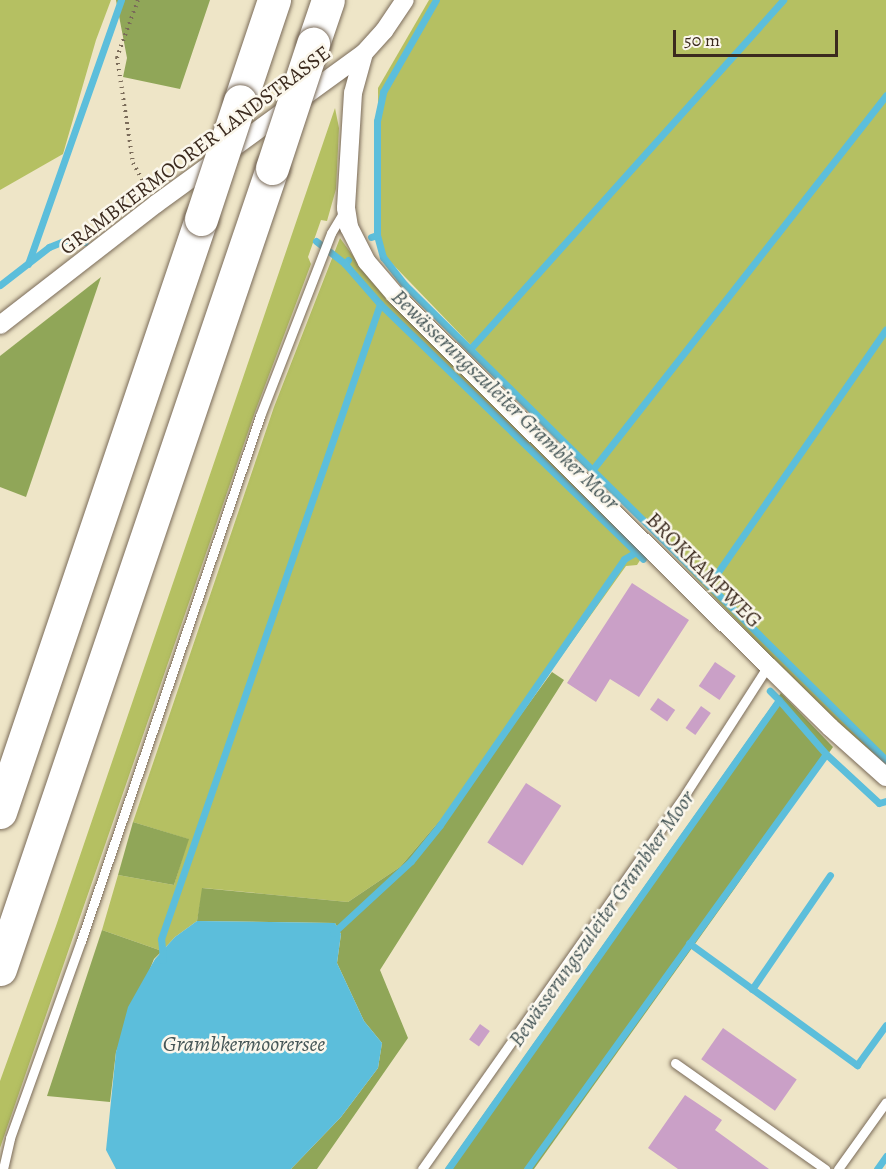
<!DOCTYPE html>
<html>
<head>
<meta charset="utf-8">
<style>
  body { margin:0 }
  #map { position:relative; width:886px; height:1169px; overflow:hidden; background:#eee5c7; font-family:Alegreya,serif }
  div>[style] { position:absolute }
  [style*='--x'] { left:calc(var(--x)*1px); top:calc(var(--y)*1px); width:calc(var(--w)*1px); rotate:calc(var(--a)*1deg) }
  .green>* { inset:0; background:#b5c062 }
  .forest>* { inset:0; background:#90a658 }
  .water>* { inset:0; background:#5cbedb }
  .stream>* { height:7px; margin:-3.5px; padding:0 3.5px; transform-origin:3.5px; border-radius:3.5px; background:#5cbedb }
  .building>* { inset:0; background:#caa0c7; transform-origin:0 0 }
  .path>* { height:4px; margin-top:-2px; transform-origin:0; background:repeating-linear-gradient(90deg,#7a6b59 0 1.5px,transparent 0 6px) }
  .roads { filter:drop-shadow(0 0 2px #7a6b59) drop-shadow(0 0 2px #7a6b59) }
  .service>* { height:9px; margin:-4.5px; padding:0 4.5px; transform-origin:4.5px; border-radius:4.5px; background:#fff }
  .minor>* { height:18px; margin:-9px; padding:0 9px; transform-origin:9px; border-radius:9px; background:#fff }
  .motorway>* { height:33px; margin:-16.5px; padding:0 16.5px; transform-origin:16.5px; border-radius:16.5px; background:#fff }
  .bridges { filter:drop-shadow(0 0 2px #7a6b59) drop-shadow(0 0 2px #7a6b59) }
  .motorway-bridge>* { height:33px; margin:-16.5px; padding:0 16.5px; transform-origin:16.5px; border-radius:16.5px; background:#fff }
  span { translate:-50% -50%; white-space:nowrap; text-align:center; line-height:1.15; -webkit-text-stroke:5px #fbf7ec; paint-order:stroke }
  .street-label { font-size:21px; color:#3b2a1e }
  .water-label { font-size:22px; color:#455657; font-style:italic }
  .scale { position:absolute; left:673px; top:30px; width:165px; height:27px; box-sizing:border-box; border:3px solid #3b2a1e; border-top:0; padding-left:8px; font-size:18px; line-height:21px; white-space:nowrap; color:#3b2a1e; -webkit-text-stroke:4px #fbf7ec; paint-order:stroke }
</style>
</head>
<body>
<div id="map">
  <div class="green">
    <div style="clip-path:polygon(0 0,111px 0,96px 40px,63px 154px,0 190px)"></div>
    <div style="clip-path:polygon(429px 0,886px 0,886px 764px,827px 714px,379px 250px,378px 88px)"></div>
    <div style="clip-path:polygon(335px 108px,339px 128px,336px 189px,327px 221px,321px 220px,308px 257px,311px 264px,255px 412px,0 1148px,0 1081px,56px 926px)"></div>
    <div style="clip-path:polygon(340px 238px,372px 282px,646px 551px,637px 565px,626px 566px,465px 791px,400px 867px,348px 902px,203px 888px,197px 921px,175px 937px,162px 951px,102px 930px,118px 875px,174px 885px,188px 839px,133px 822px,274px 407px)"></div>
  </div>
  <div class="forest">
    <div style="clip-path:polygon(116px 0,210px 0,180px 89px,123px 77px,127px 58px)"></div>
    <div style="clip-path:polygon(101px 277px,26px 497px,0 487px,0 356px)"></div>
    <div style="clip-path:polygon(552px 672px,564px 680px,380px 970px,408px 1038px,317px 1169px,291px 1169px,341px 1117px,378px 1068px,382px 1043px,364px 1021px,337px 963px,341px 934px,335px 923px,197px 921px,202px 888px,348px 902px,400px 867px,465px 791px)"></div>
    <div style="clip-path:polygon(781px 693px,833px 747px,735px 888px,534px 1169px,445px 1169px)"></div>
    <div style="clip-path:polygon(133px 822px,189px 839px,174px 885px,118px 875px)"></div>
    <div style="clip-path:polygon(102px 930px,162px 951px,154px 959px,116px 1052px,110px 1102px,47px 1096px)"></div>
  </div>
  <div class="water">
    <div style="clip-path:polygon(197px 921px,335px 923px,341px 934px,337px 963px,364px 1021px,382px 1043px,378px 1068px,341px 1117px,291px 1169px,116px 1169px,106px 1150px,116px 1052px,128px 1007px,155px 959px,175px 937px)"></div>
  </div>
  <div class="stream">
    <div style="--x:377;--y:235;--w:23;--a:75"></div>
    <div style="--x:383;--y:257;--w:36;--a:52"></div>
    <div style="--x:405;--y:285;--w:676;--a:44.64"></div>
    <div style="--x:371;--y:237;--w:6;--a:-18"></div>
    <div style="--x:377;--y:235;--w:114;--a:-90"></div>
    <div style="--x:377;--y:121;--w:30;--a:-78"></div>
    <div style="--x:383;--y:92;--w:106;--a:-60.1"></div>
    <div style="--x:316;--y:241;--w:37;--a:38"></div>
    <div style="--x:345;--y:264;--w:5;--a:-53"></div>
    <div style="--x:28;--y:264;--w:280;--a:-70.6"></div>
    <div style="--x:345;--y:264;--w:53;--a:48.8"></div>
    <div style="--x:380;--y:304;--w:366;--a:44.1"></div>
    <div style="--x:0;--y:285;--w:62;--a:-37.8"></div>
    <div style="--x:49;--y:247;--w:22;--a:-22"></div>
    <div style="--x:69;--y:239;--w:16;--a:11"></div>
    <div style="--x:470;--y:349;--w:469;--a:-48.1"></div>
    <div style="--x:593;--y:469;--w:475;--a:-51.9"></div>
    <div style="--x:709;--y:585;--w:311;--a:-55.3"></div>
    <div style="--x:779;--y:700;--w:72;--a:49"></div>
    <div style="--x:826;--y:754;--w:72;--a:42.8"></div>
    <div style="--x:879;--y:803;--w:7;--a:-16"></div>
    <div style="--x:333;--y:933;--w:106;--a:-42.7"></div>
    <div style="--x:411;--y:861;--w:46;--a:-51.1"></div>
    <div style="--x:440;--y:825;--w:323;--a:-55.3"></div>
    <div style="--x:624;--y:559;--w:14;--a:-30"></div>
    <div style="--x:689;--y:943;--w:208;--a:36"></div>
    <div style="--x:857;--y:1065;--w:49;--a:-54.1"></div>
    <div style="--x:163;--y:960;--w:21;--a:-95"></div>
    <div style="--x:161;--y:939;--w:672;--a:-70.97"></div>
    <div style="--x:752;--y:989;--w:138;--a:-55.6"></div>
    <div style="--x:448;--y:1169;--w:574;--a:-54.79"></div>
    <div style="--x:779;--y:700;--w:13;--a:-135"></div>
    <div style="--x:527;--y:1169;--w:511;--a:-54.23"></div>
    <div style="--x:877;--y:1169;--w:16;--a:-55"></div>
  </div>
  <div class="building">
    <div style="clip-path:polygon(632px 583px,689px 620px,639px 697px,610px 679px,596px 702px,567px 683px)"></div>
    <div style="left:715px;top:662px;width:25px;height:29px;rotate:34deg"></div>
    <div style="left:658px;top:698px;width:21px;height:14px;rotate:35deg"></div>
    <div style="left:701px;top:706px;width:12px;height:27px;rotate:35deg"></div>
    <div style="left:526px;top:783px;width:42px;height:71px;rotate:33deg"></div>
    <div style="left:480px;top:1024px;width:12px;height:19px;rotate:35deg"></div>
    <div style="left:723px;top:1028px;width:90px;height:38px;rotate:35deg"></div>
    <div style="clip-path:polygon(685px 1095px,722px 1120px,715px 1130px,769px 1169px,678px 1169px,648px 1148px)"></div>
  </div>
  <div class="path">
    <div style="--x:138;--y:0;--w:61;--a:110.2"></div>
    <div style="--x:117;--y:57;--w:107;--a:81.4"></div>
    <div style="--x:133;--y:163;--w:29;--a:61"></div>
  </div>
  <div class="roads">
    <div class="service">
      <div style="--x:675;--y:1063;--w:184;--a:35.2"></div>
      <div style="--x:3;--y:1169;--w:32;--a:-77"></div>
      <div style="--x:10;--y:1138;--w:209;--a:-70.2"></div>
      <div style="--x:81;--y:941;--w:555;--a:-71.17"></div>
      <div style="--x:260;--y:416;--w:196;--a:-68.8"></div>
      <div style="--x:331;--y:233;--w:26;--a:-59"></div>
      <div style="--x:422;--y:1169;--w:459;--a:-54.9"></div>
      <div style="--x:686;--y:793;--w:151;--a:-57.2"></div>
      <div style="--x:838;--y:1169;--w:82;--a:-54.4"></div>
    </div>
    <div class="minor">
      <div style="--x:364;--y:53;--w:41;--a:105.4"></div>
      <div style="--x:353;--y:93;--w:115;--a:93.5"></div>
      <div style="--x:346;--y:208;--w:19;--a:81"></div>
      <div style="--x:349;--y:227;--w:39;--a:63"></div>
      <div style="--x:367;--y:262;--w:45;--a:49.5"></div>
      <div style="--x:396;--y:296;--w:525;--a:44.85"></div>
      <div style="--x:768;--y:666;--w:87;--a:44.5"></div>
      <div style="--x:830;--y:727;--w:75;--a:41.8"></div>
      <div style="--x:0;--y:325;--w:197;--a:-37.8"></div>
      <div style="--x:156;--y:204;--w:257;--a:-36"></div>
      <div style="--x:364;--y:53;--w:30;--a:-48"></div>
      <div style="--x:384;--y:31;--w:37;--a:-56"></div>
    </div>
    <div class="motorway">
      <div style="--x:313;--y:44;--w:46;--a:-71.2"></div>
      <div style="--x:240;--y:101;--w:107;--a:-71.4"></div>
      <div style="--x:0;--y:812;--w:626;--a:-71.28"></div>
      <div style="--x:0;--y:969;--w:846;--a:-71.24"></div>
    </div>
  </div>
  <div class="bridges">
    <div class="motorway-bridge">
      <div style="--x:272;--y:168;--w:131;--a:-71.7"></div>
      <div style="--x:201;--y:219;--w:124;--a:-71.7"></div>
    </div>
  </div>
  <div class="street-label">
    <span style="left:195px;top:150px;rotate:-37deg">GRAMBKERMOORER LANDSTRASSE</span>
    <span style="left:704px;top:570px;rotate:45deg">BROKKAMPWEG</span>
  </div>
  <div class="water-label">
    <span style="left:505px;top:400px;rotate:44deg">Bewässerungszuleiter Grambker Moor</span>
    <span style="left:602px;top:919px;rotate:-55deg">Bewässerungszuleiter Grambker Moor</span>
    <span style="left:244px;top:1045px">Grambkermoorersee</span>
  </div>
  <div class="scale">50 m</div>
</div>
</body>
</html>
